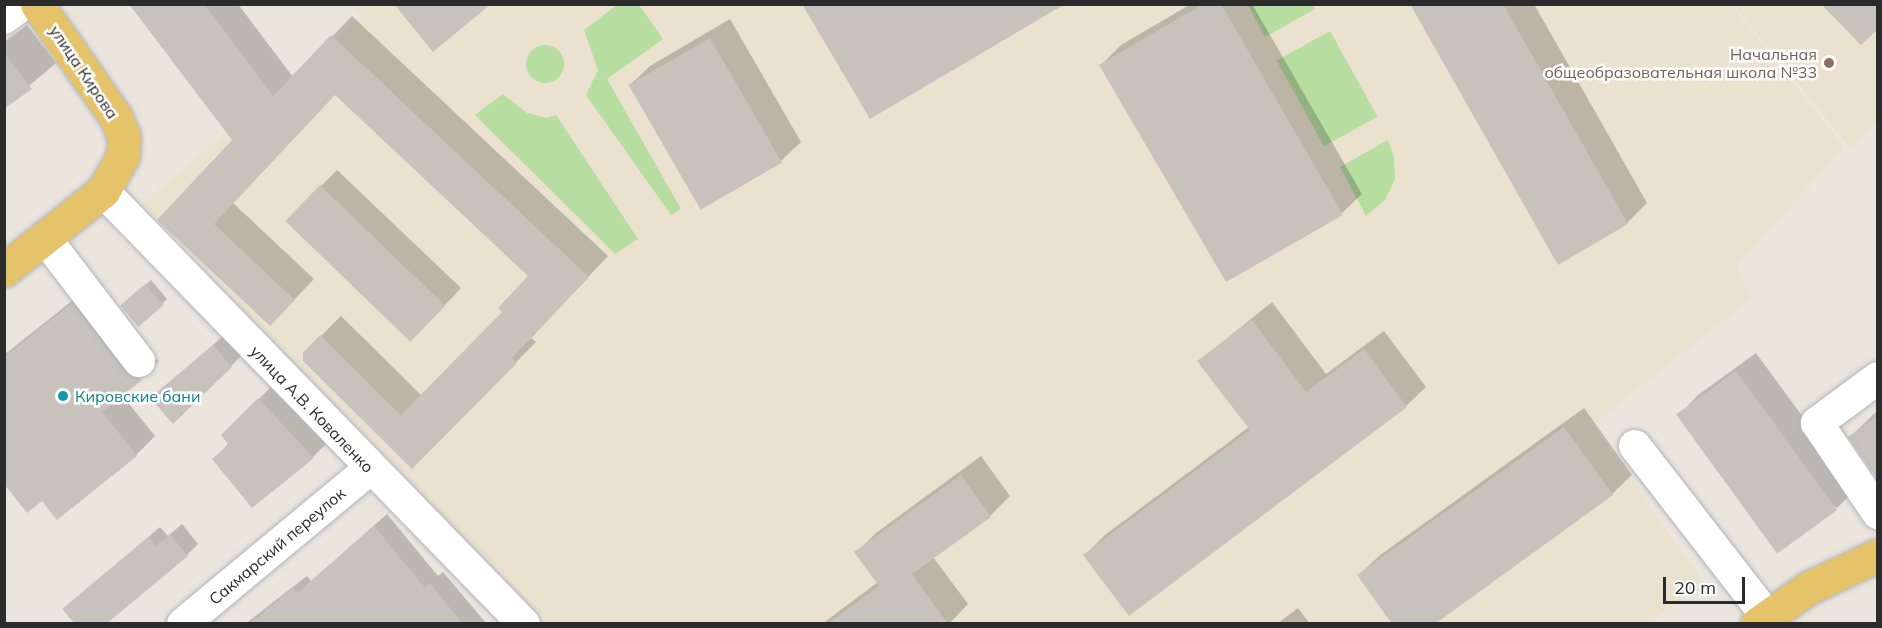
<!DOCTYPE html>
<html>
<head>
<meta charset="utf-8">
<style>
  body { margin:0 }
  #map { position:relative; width:1882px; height:628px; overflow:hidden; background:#ebe5de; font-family:Mulish,sans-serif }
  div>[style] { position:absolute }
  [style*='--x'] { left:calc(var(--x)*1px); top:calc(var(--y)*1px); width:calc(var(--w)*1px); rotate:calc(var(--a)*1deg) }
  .education>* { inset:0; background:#ebe1cf }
  .green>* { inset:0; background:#b7dda0; transform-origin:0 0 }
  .round { border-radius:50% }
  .shadow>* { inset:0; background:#0003 }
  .building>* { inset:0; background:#c7c3bc; transform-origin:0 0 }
  .roads { filter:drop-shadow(0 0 2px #b2b5bd) drop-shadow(0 0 2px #b2b5bd) }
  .minor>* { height:32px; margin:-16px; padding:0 16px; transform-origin:16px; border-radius:16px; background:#fff }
  .major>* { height:33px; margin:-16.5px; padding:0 16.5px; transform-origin:16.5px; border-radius:16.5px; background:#e4c36b }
  .dots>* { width:16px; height:16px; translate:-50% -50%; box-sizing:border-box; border:3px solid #fff; border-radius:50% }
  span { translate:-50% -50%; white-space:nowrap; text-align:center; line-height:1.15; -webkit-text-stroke:5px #fff; paint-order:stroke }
  .education-label { font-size:16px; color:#785e54 }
  .right { translate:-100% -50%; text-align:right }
  .street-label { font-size:16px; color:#2b2b2b }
  .culture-label { font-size:16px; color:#0d838f }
  .left { translate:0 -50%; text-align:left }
  .frame { position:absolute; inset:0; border:6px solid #2b2b2b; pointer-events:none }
  .scale { position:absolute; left:1663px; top:577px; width:82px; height:27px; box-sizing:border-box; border:3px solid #2b2b2b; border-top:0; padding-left:8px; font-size:18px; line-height:21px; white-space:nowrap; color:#2b2b2b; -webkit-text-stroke:4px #fff; paint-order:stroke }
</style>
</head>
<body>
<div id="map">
  <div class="education">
    <div style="clip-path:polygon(352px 4px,1731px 5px,1844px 147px,1736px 267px,1752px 298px,1592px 425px,1703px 581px,1648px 624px,539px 623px,143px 204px,362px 16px)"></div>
    <div style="clip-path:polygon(1734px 5px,1877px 5px,1877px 122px,1850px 148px)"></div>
  </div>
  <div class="green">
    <div style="clip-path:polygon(617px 5px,639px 5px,663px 39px,607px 79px,681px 209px,671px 215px,586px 95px,598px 70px,584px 30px)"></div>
    <div style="clip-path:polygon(1248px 5px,1313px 5px,1315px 9px,1265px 37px)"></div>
    <div style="left:1330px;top:31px;width:98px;height:61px;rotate:61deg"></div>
    <div class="round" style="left:526px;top:45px;width:38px;height:38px"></div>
    <div style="clip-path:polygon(503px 94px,527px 113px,547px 118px,556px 115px,638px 239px,615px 254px,475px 115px)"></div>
    <div style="clip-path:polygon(1388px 140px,1394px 157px,1395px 179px,1385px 200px,1366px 216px,1340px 167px)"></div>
  </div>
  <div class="shadow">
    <div style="clip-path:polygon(131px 4px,238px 4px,293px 77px,352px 16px,608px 256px,531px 338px,536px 342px,412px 467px,304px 353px,341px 316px,422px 396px,505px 312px,530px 276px,336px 93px,233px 203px,314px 279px,290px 304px,159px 220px,234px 140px)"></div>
    <div style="clip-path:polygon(1191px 4px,1252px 4px,1362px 194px,1342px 213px,1101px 65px,1121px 45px)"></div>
    <div style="clip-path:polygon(1411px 4px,1534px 4px,1647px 203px,1627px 223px)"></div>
    <div style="clip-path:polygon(730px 19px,801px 142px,781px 161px,630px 85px,650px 66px)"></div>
    <div style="clip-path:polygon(27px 25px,56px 63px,4px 107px,4px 42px)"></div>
    <div style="clip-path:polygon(337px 170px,461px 288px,428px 323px,287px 221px)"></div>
    <div style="clip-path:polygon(151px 280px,167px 299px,162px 304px,127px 301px)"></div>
    <div style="clip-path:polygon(92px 285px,144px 353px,159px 361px,122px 395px,155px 436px,136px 455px,42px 499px,4px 482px,4px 355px)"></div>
    <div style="clip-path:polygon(1272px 302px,1326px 374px,1384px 331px,1426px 387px,1406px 406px,1085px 555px,1105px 535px,1249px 427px,1199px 361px)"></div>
    <div style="clip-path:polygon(230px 330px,247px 350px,231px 366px,152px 398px)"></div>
    <div style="clip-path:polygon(1756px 353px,1856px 489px,1837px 508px,1679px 415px,1698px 395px)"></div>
    <div style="clip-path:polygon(275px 383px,329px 441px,313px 457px,214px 459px,229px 443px,223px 435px)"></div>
    <div style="clip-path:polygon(1584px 408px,1632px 475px,1612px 494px,1359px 575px,1379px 556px)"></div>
    <div style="clip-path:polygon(1878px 410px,1878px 478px,1850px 437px)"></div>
    <div style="clip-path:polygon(981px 456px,1010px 496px,990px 516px,933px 557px,968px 604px,949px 624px,822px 624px,878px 582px,856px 553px,876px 533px)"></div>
    <div style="clip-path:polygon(387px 514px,438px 576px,443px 572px,487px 624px,245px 624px,307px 576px,311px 581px)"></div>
    <div style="clip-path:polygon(182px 524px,198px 544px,187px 555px,64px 609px,160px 527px,168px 536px)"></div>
    <div style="clip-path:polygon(1298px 608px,1310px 624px,1277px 624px)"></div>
  </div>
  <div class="building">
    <div style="clip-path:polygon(129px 4px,204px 4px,273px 96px,331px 35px,589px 277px,512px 358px,517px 363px,412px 469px,303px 361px,303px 353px,320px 335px,401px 415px,502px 312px,498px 308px,528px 276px,335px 95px,214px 224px,295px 300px,270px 326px,157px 220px,232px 140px)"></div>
    <div style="clip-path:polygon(394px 4px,491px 4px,433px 52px)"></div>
    <div style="clip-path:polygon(802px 4px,1065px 4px,870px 119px)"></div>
    <div style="clip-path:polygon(1203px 4px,1221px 4px,1343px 215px,1226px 282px,1099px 65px)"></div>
    <div style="clip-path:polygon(1410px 4px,1503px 4px,1628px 224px,1558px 265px)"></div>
    <div style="clip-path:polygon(1821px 4px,1878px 4px,1878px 29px,1861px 45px)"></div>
    <div style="left:710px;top:38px;width:144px;height:94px;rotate:60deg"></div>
    <div style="clip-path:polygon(4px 53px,32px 89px,4px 109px)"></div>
    <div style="left:320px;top:185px;width:174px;height:50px;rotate:44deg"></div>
    <div style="left:145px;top:284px;width:28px;height:33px;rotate:49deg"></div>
    <div style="clip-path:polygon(72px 303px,125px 372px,142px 380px,102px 412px,137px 456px,57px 520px,42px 501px,27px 513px,4px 484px,4px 357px)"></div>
    <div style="clip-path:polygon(1252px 320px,1306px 392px,1364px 349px,1407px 407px,1129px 616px,1083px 555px,1250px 430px,1197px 361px)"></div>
    <div style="clip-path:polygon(213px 345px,232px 367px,173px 424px,150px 398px)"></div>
    <div style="left:1736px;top:371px;width:172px;height:74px;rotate:54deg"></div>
    <div style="clip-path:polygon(258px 398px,314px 458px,252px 508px,212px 459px,229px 445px,221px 435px)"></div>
    <div style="clip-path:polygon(1878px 416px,1878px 480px,1848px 437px)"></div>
    <div style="clip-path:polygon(1564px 427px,1613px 495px,1435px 624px,1392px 624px,1357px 575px)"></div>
    <div style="clip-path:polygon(961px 475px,991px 517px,912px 574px,948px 624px,827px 624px,879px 586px,854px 552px)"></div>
    <div style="clip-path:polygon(374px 526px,425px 588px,430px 583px,463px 624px,249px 624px,293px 588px,297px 593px)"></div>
    <div style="clip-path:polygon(170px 534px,188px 556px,106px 624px,75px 624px,62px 609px,148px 537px,156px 546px)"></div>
  </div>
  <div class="roads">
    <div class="minor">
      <div style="--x:4;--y:18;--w:24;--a:-36"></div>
      <div style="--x:103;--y:191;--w:604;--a:45.81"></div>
      <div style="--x:45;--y:238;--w:155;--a:52.6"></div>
      <div style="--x:1878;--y:378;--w:76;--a:143.6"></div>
      <div style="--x:1817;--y:423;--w:109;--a:55.9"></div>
      <div style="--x:1635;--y:446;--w:215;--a:52.2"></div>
      <div style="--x:183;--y:624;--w:243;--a:-39.7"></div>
    </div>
    <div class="major">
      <div style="--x:4;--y:270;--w:127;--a:-38.6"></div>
      <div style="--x:103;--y:191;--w:40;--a:-60.3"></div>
      <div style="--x:123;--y:156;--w:20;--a:-87"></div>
      <div style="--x:124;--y:136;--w:22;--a:-114"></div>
      <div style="--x:115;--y:116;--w:136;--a:-124.9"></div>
      <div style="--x:1757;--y:624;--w:62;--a:-35.2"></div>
      <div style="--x:1808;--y:588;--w:77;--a:-25.2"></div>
    </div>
  </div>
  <div class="dots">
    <div style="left:1829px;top:63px;background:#8d6e63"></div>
    <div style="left:63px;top:396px;background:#0f9aa8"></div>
  </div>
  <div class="education-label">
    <span class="right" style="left:1817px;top:63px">Начальная<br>общеобразовательная школа №33</span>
  </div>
  <div class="street-label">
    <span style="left:84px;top:72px;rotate:56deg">улица Кирова</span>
    <span style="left:312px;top:409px;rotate:46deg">улица А.В. Коваленко</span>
    <span style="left:277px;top:546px;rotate:-40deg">Сакмарский переулок</span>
  </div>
  <div class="culture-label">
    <span class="left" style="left:75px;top:396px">Кировские бани</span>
  </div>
  <div class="frame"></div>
  <div class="scale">20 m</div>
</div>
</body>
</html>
